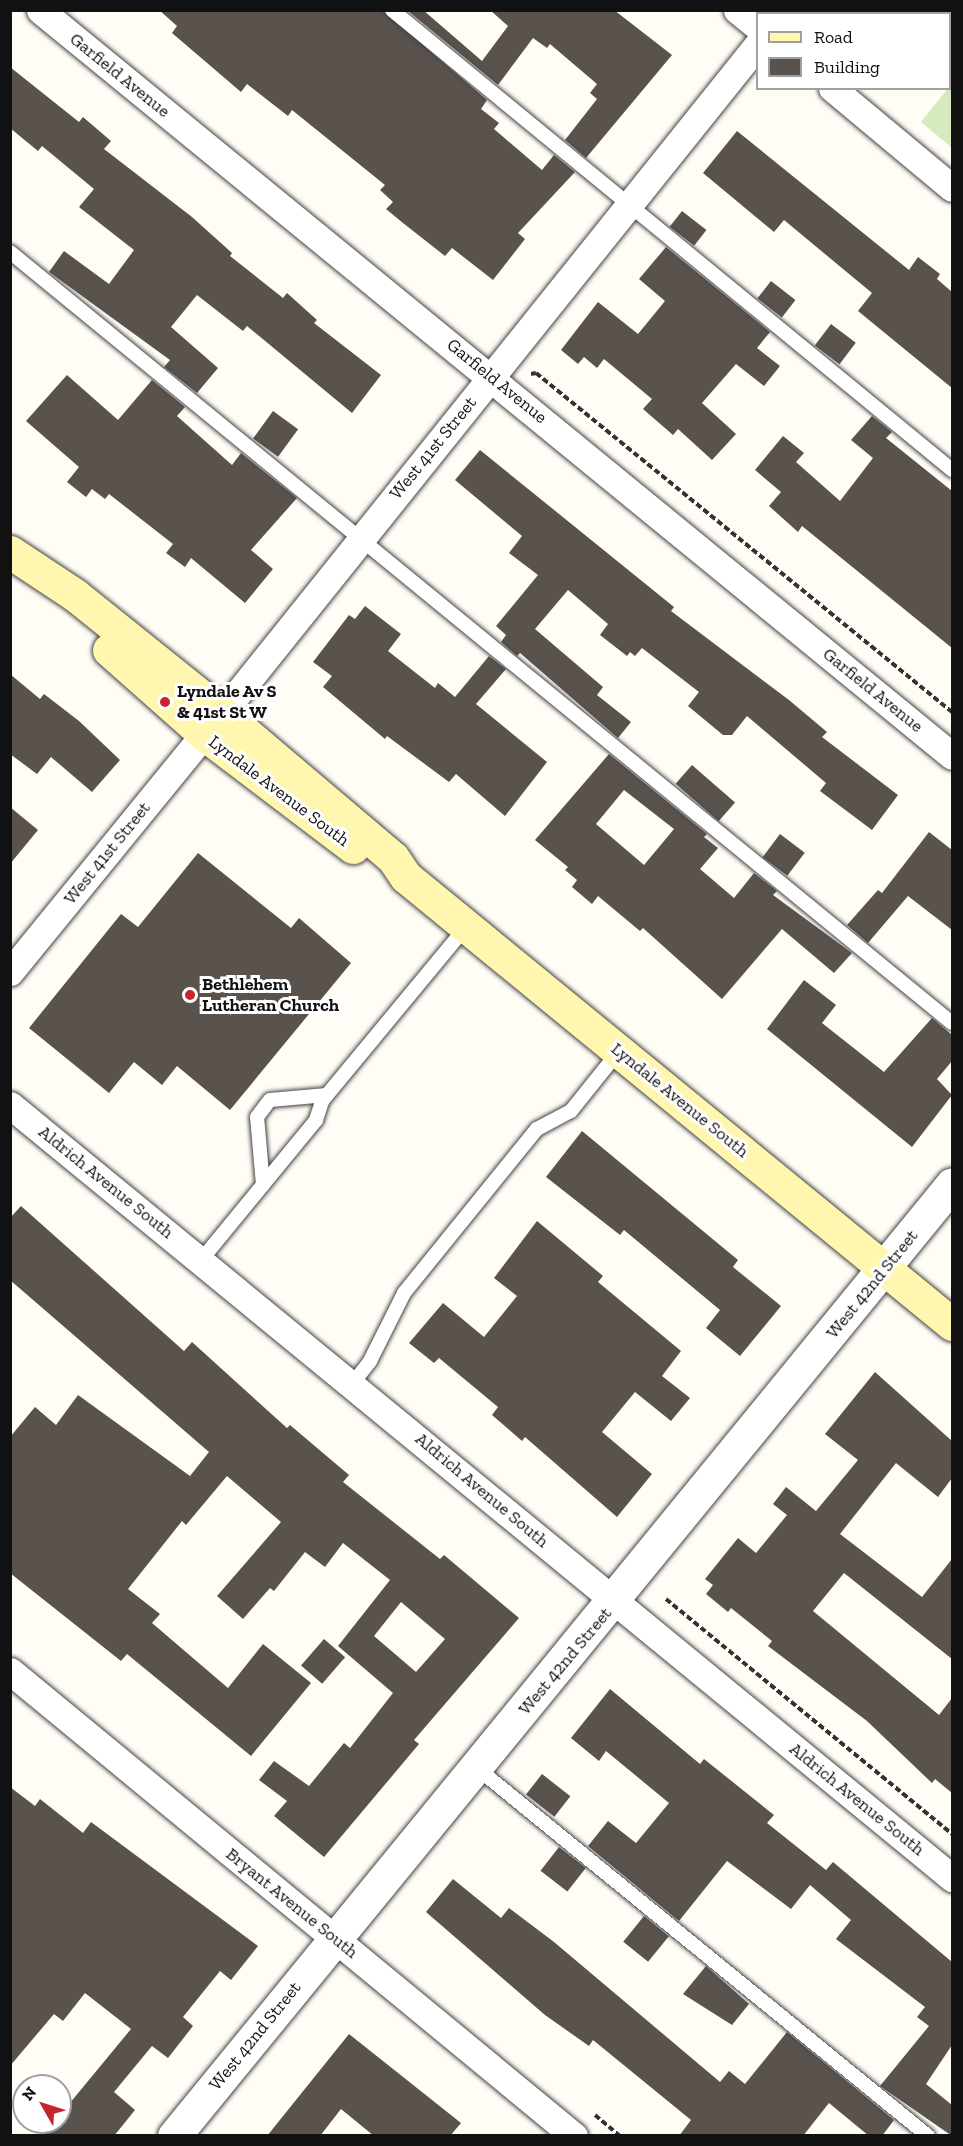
<!DOCTYPE html>
<html>
<head>
<meta charset="utf-8">
<style>
  body { margin:0 }
  #map { position:relative; width:963px; height:2146px; overflow:hidden; background:#fffdf5; font-family:"Zilla Slab",serif }
  div>[style] { position:absolute }
  [style*='--x'] { left:calc(var(--x)*1px); top:calc(var(--y)*1px); width:calc(var(--w)*1px); rotate:calc(var(--a)*1deg) }
  .green>* { inset:0; background:#d5ebbd }
  .building>* { inset:0; background:#5a524d; transform-origin:0 0 }
  .path>* { height:4px; margin-top:-2px; transform-origin:0; background:repeating-linear-gradient(90deg,#333 0 6px,transparent 0 9px) }
  .roads { filter:drop-shadow(0 0 2px #444) drop-shadow(0 0 2px #444) }
  .service>* { height:14px; margin:-7px; padding:0 7px; transform-origin:7px; border-radius:7px; background:#fff }
  .minor>* { height:27px; margin:-13.5px; padding:0 13.5px; transform-origin:13.5px; border-radius:13.5px; background:#fff }
  .tertiary>* { height:33px; margin:-16.5px; padding:0 16.5px; transform-origin:16.5px; border-radius:16.5px; background:#fff }
  .secondary>* { height:33px; margin:-16.5px; padding:0 16.5px; transform-origin:16.5px; border-radius:16.5px; background:#fff6b0 }
  .dots>* { width:16px; height:16px; translate:-50% -50%; box-sizing:border-box; border:3px solid #fff; border-radius:50% }
  span { translate:-50% -50%; white-space:nowrap; text-align:center; line-height:1.15; -webkit-text-stroke:6px #fff; paint-order:stroke }
  .street-label { font-size:18px; color:#111 }
  .poi-label { font-size:18px; color:#111; font-weight:700 }
  .left { translate:0 -50%; text-align:left }
  .frame { position:absolute; inset:0; border:12px solid #111; pointer-events:none }
  .legend { position:absolute; left:756px; top:12px; width:195px; height:78px; box-sizing:border-box; background:#fff; border:2px solid #a0a0a0; margin:0; padding:8px 10px; list-style:none; font-size:18px; color:#111 }
  .legend li { display:flex; align-items:center; gap:12px; height:30px }
  .legend b { width:30px; border:2px solid #a0a0a0 }
  .north { position:absolute; left:12px; top:2074px; width:60px; height:60px; box-sizing:border-box; background:#fff; border:2px solid #a0a0a0; border-radius:50%; rotate:309deg; font-size:16px; font-weight:700; line-height:24px; text-align:center; color:#111 }
  .north::after { content:''; display:block; margin:auto; width:21px; height:27px; background:#c4262e; clip-path:polygon(50% 0,100% 100%,50% 72%,0 100%) }
</style>
</head>
<body>
<div id="map">
  <div class="green">
    <div style="clip-path:polygon(952px 83px,952px 148px,921px 122px)"></div>
  </div>
  <div class="building">
    <div style="clip-path:polygon(159px 10px,383px 10px,487px 100px,481px 109px,499px 123px,494px 129px,542px 170px,554px 155px,575px 172px,518px 233px,525px 239px,493px 280px,452px 248px,445px 256px,403px 223px,386px 209px,393px 202px,380px 190px,385px 185px,292px 110px,288px 116px,247px 84px,241px 92px,172px 33px,177px 26px)"></div>
    <div style="clip-path:polygon(407px 10px,423px 10px,482px 61px,508px 26px,490px 10px,614px 10px,672px 55px,586px 158px,565px 140px,597px 99px,590px 93px,597px 84px,550px 44px,547px 48px,533px 38px,498px 85px)"></div>
    <div style="clip-path:polygon(10px 67px,79px 122px,83px 117px,111px 141px,104px 149px,192px 217px,232px 253px,230px 256px,283px 298px,287px 293px,317px 320px,314px 323px,381px 375px,352px 413px,247px 326px,243px 331px,197px 295px,171px 327px,218px 368px,197px 393px,164px 367px,170px 360px,49px 272px,64px 251px,109px 284px,134px 250px,79px 207px,94px 189px,42px 146px,38px 151px,10px 128px)"></div>
    <div style="clip-path:polygon(737px 131px,909px 270px,918px 257px,940px 274px,937px 279px,952px 292px,952px 388px,858px 311px,872px 293px,784px 220px,774px 232px,703px 173px)"></div>
    <div style="left:682px;top:211px;width:31px;height:20px;rotate:38deg"></div>
    <div style="clip-path:polygon(666px 247px,770px 332px,757px 348px,780px 366px,764px 386px,736px 364px,702px 403px,736px 434px,712px 460px,678px 429px,673px 435px,643px 409px,652px 399px,604px 359px,597px 368px,584px 357px,578px 364px,561px 350px,598px 302px,638px 334px,665px 301px,639px 279px)"></div>
    <div style="left:771px;top:281px;width:31px;height:22px;rotate:38deg"></div>
    <div style="left:831px;top:324px;width:31px;height:27px;rotate:37deg"></div>
    <div style="clip-path:polygon(67px 375px,118px 420px,152px 380px,185px 407px,177px 416px,232px 465px,241px 453px,297px 498px,251px 550px,273px 569px,245px 603px,191px 558px,185px 567px,166px 553px,173px 544px,109px 494px,105px 499px,92px 489px,86px 497px,67px 482px,79px 467px,26px 421px)"></div>
    <div style="left:273px;top:411px;width:31px;height:34px;rotate:36deg"></div>
    <div style="clip-path:polygon(872px 416px,892px 432px,886px 438px,952px 491px,952px 648px,802px 526px,798px 532px,769px 506px,781px 492px,755px 470px,783px 436px,804px 453px,796px 462px,840px 501px,873px 458px,851px 440px)"></div>
    <div style="clip-path:polygon(480px 450px,674px 607px,671px 611px,789px 700px,827px 732px,822px 737px,898px 795px,872px 830px,820px 791px,826px 783px,747px 716px,732px 735px,723px 735px,688px 706px,699px 692px,642px 648px,635px 656px,630px 652px,627px 656px,600px 635px,608px 624px,568px 590px,535px 629px,603px 687px,597px 695px,631px 722px,618px 738px,520px 653px,517px 656px,501px 642px,506px 635px,496px 626px,538px 575px,509px 553px,522px 536px,455px 480px)"></div>
    <div style="clip-path:polygon(365px 606px,401px 634px,388px 651px,435px 688px,438px 683px,455px 697px,489px 656px,506px 669px,476px 704px,547px 762px,505px 816px,456px 774px,449px 782px,387px 736px,385px 739px,323px 687px,332px 676px,313px 662px,349px 615px,355px 619px)"></div>
    <div style="clip-path:polygon(10px 674px,40px 699px,44px 694px,79px 721px,120px 760px,92px 792px,51px 757px,37px 774px,10px 754px)"></div>
    <div style="clip-path:polygon(evenodd,609px 754px,707px 834px,704px 837px,718px 848px,700px 869px,734px 898px,754px 873px,777px 891px,773px 895px,852px 953px,834px 973px,782px 929px,722px 999px,643px 928px,640px 931px,598px 896px,592px 904px,572px 887px,577px 880px,565px 870px,568px 867px,535px 840px,609px 754px,624px 790px,674px 829px,644px 865px,596px 824px,624px 790px)"></div>
    <div style="left:692px;top:765px;width:57px;height:25px;rotate:41deg"></div>
    <div style="clip-path:polygon(10px 807px,38px 830px,10px 864px)"></div>
    <div style="clip-path:polygon(929px 832px,952px 850px,952px 930px,908px 896px,868px 943px,847px 925px,878px 890px,882px 893px)"></div>
    <div style="left:780px;top:834px;width:31px;height:29px;rotate:37deg"></div>
    <div style="clip-path:polygon(198px 853px,291px 928px,299px 918px,351px 963px,230px 1110px,177px 1066px,162px 1085px,134px 1062px,109px 1093px,29px 1028px,121px 914px,138px 927px)"></div>
    <div style="clip-path:polygon(804px 980px,836px 1005px,822px 1023px,884px 1072px,932px 1018px,952px 1035px,952px 1061px,937px 1079px,952px 1095px,912px 1147px,767px 1029px)"></div>
    <div style="clip-path:polygon(582px 1131px,738px 1260px,733px 1267px,781px 1306px,740px 1356px,706px 1328px,720px 1310px,624px 1230px,620px 1235px,546px 1177px)"></div>
    <div style="clip-path:polygon(evenodd,21px 1206px,184px 1351px,192px 1342px,287px 1428px,290px 1425px,349px 1475px,343px 1482px,440px 1559px,444px 1555px,519px 1618px,414px 1740px,419px 1744px,324px 1857px,274px 1816px,287px 1801px,259px 1780px,274px 1761px,309px 1786px,344px 1743px,350px 1748px,393px 1693px,338px 1646px,390px 1580px,343px 1543px,325px 1567px,305px 1552px,274px 1591px,270px 1588px,243px 1619px,217px 1596px,281px 1522px,227px 1476px,186px 1525px,182px 1521px,128px 1589px,160px 1614px,152px 1623px,228px 1688px,263px 1644px,311px 1683px,251px 1756px,127px 1654px,121px 1661px,10px 1573px,10px 1437px,35px 1407px,56px 1425px,78px 1395px,190px 1476px,209px 1452px,10px 1280px,10px 1218px,21px 1206px,401px 1602px,445px 1639px,416px 1672px,374px 1636px,401px 1602px)"></div>
    <div style="clip-path:polygon(537px 1221px,603px 1276px,598px 1282px,681px 1351px,662px 1376px,690px 1398px,671px 1421px,635px 1392px,602px 1432px,652px 1474px,617px 1517px,525px 1437px,522px 1441px,492px 1415px,498px 1407px,439px 1358px,434px 1363px,409px 1343px,443px 1303px,484px 1337px,517px 1296px,494px 1278px)"></div>
    <div style="clip-path:polygon(875px 1372px,952px 1441px,952px 1478px,938px 1497px,896px 1463px,840px 1534px,922px 1597px,952px 1559px,952px 1659px,844px 1573px,813px 1611px,939px 1715px,952px 1698px,952px 1793px,935px 1779px,932px 1783px,867px 1721px,768px 1646px,772px 1641px,731px 1608px,728px 1612px,706px 1594px,713px 1585px,705px 1579px,738px 1538px,756px 1553px,787px 1515px,773px 1504px,786px 1487px,816px 1511px,858px 1460px,825px 1434px)"></div>
    <div style="left:324px;top:1639px;width:28px;height:35px;rotate:41deg"></div>
    <div style="clip-path:polygon(610px 1689px,700px 1764px,704px 1759px,774px 1815px,767px 1823px,826px 1870px,833px 1862px,952px 1962px,952px 2045px,926px 2084px,952px 2105px,952px 2136px,880px 2086px,929px 2026px,917px 2017px,925px 2007px,836px 1939px,851px 1920px,810px 1885px,791px 1909px,727px 1861px,679px 1921px,588px 1846px,608px 1821px,636px 1843px,669px 1803px,606px 1751px,599px 1761px,571px 1738px)"></div>
    <div style="left:542px;top:1774px;width:36px;height:26px;rotate:38deg"></div>
    <div style="clip-path:polygon(10px 1787px,35px 1806px,40px 1799px,83px 1833px,91px 1822px,258px 1946px,231px 1980px,220px 1971px,183px 2017px,193px 2026px,168px 2058px,152px 2046px,114px 2092px,135px 2110px,114px 2136px,43px 2136px,54px 2122px,60px 2122px,60px 2115px,131px 2029px,85px 1993px,63px 2021px,54px 2014px,10px 2066px)"></div>
    <div style="left:559px;top:1847px;width:34px;height:30px;rotate:38deg"></div>
    <div style="clip-path:polygon(453px 1879px,501px 1918px,509px 1908px,554px 1942px,720px 2082px,729px 2071px,745px 2084px,787px 2032px,894px 2120px,882px 2136px,869px 2136px,829px 2103px,803px 2136px,679px 2136px,691px 2120px,593px 2040px,589px 2046px,545px 2015px,426px 1912px)"></div>
    <div style="left:644px;top:1916px;width:32px;height:33px;rotate:39deg"></div>
    <div style="clip-path:polygon(706px 1966px,749px 2004px,732px 2025px,683px 1994px)"></div>
    <div style="clip-path:polygon(349px 2034px,461px 2123px,450px 2136px,374px 2136px,341px 2109px,320px 2136px,267px 2136px)"></div>
  </div>
  <div class="path">
    <div style="--x:531;--y:374;--w:5;--a:-11"></div>
    <div style="--x:536;--y:373;--w:537;--a:39.18"></div>
    <div style="--x:666;--y:1599;--w:370;--a:39.4"></div>
    <div style="--x:595;--y:2115;--w:33;--a:40"></div>
  </div>
  <div class="roads">
    <div class="service">
      <div style="--x:392;--y:10;--w:725;--a:39.4"></div>
      <div style="--x:10;--y:252;--w:1217;--a:39.3"></div>
      <div style="--x:263;--y:1185;--w:68;--a:-95"></div>
      <div style="--x:257;--y:1117;--w:21;--a:-53"></div>
      <div style="--x:270;--y:1100;--w:57;--a:-5"></div>
      <div style="--x:202;--y:1259;--w:180;--a:-50.6"></div>
      <div style="--x:316;--y:1120;--w:20;--a:-72"></div>
      <div style="--x:322;--y:1101;--w:227;--a:-50.4"></div>
      <div style="--x:353;--y:1383;--w:28;--a:-52"></div>
      <div style="--x:370;--y:1361;--w:76;--a:-63.4"></div>
      <div style="--x:404;--y:1293;--w:211;--a:-51"></div>
      <div style="--x:537;--y:1129;--w:38;--a:-28"></div>
      <div style="--x:571;--y:1111;--w:77;--a:-51.3"></div>
      <div style="--x:477;--y:1768;--w:582;--a:39.21"></div>
    </div>
    <div class="minor">
      <div style="--x:40;--y:10;--w:1178;--a:39.28"></div>
      <div style="--x:737;--y:10;--w:27;--a:39"></div>
      <div style="--x:782;--y:14;--w:4;--a:-63"></div>
      <div style="--x:832;--y:88;--w:156;--a:39.8"></div>
      <div style="--x:222;--y:713;--w:857;--a:-51.3"></div>
      <div style="--x:10;--y:972;--w:307;--a:-50.8"></div>
      <div style="--x:10;--y:1105;--w:1219;--a:39.37"></div>
      <div style="--x:10;--y:1671;--w:731;--a:39.5"></div>
    </div>
    <div class="tertiary">
      <div style="--x:174;--y:2136;--w:1229;--a:-50.74"></div>
    </div>
    <div class="secondary">
      <div style="--x:10;--y:552;--w:78;--a:33.5"></div>
      <div style="--x:75;--y:595;--w:189;--a:38.8"></div>
      <div style="--x:222;--y:713;--w:224;--a:40.3"></div>
      <div style="--x:393;--y:858;--w:23;--a:56"></div>
      <div style="--x:406;--y:877;--w:706;--a:39.31"></div>
      <div style="--x:109;--y:650;--w:127;--a:41.5"></div>
      <div style="--x:204;--y:734;--w:187;--a:37.2"></div>
    </div>
  </div>
  <div class="dots">
    <div style="left:165px;top:702px;background:#c4262e"></div>
    <div style="left:190px;top:995px;background:#c4262e"></div>
  </div>
  <div class="street-label">
    <span style="left:120px;top:75px;rotate:39deg">Garfield Avenue</span>
    <span style="left:497px;top:381px;rotate:39deg">Garfield Avenue</span>
    <span style="left:433px;top:448px;rotate:-51deg">West 41st Street</span>
    <span style="left:873px;top:690px;rotate:39deg">Garfield Avenue</span>
    <span style="left:279px;top:791px;rotate:37deg">Lyndale Avenue South</span>
    <span style="left:107px;top:853px;rotate:-51deg">West 41st Street</span>
    <span style="left:680px;top:1100px;rotate:39deg">Lyndale Avenue South</span>
    <span style="left:106px;top:1182px;rotate:39deg">Aldrich Avenue South</span>
    <span style="left:872px;top:1284px;rotate:-51deg">West 42nd Street</span>
    <span style="left:482px;top:1490px;rotate:40deg">Aldrich Avenue South</span>
    <span style="left:565px;top:1661px;rotate:-50deg">West 42nd Street</span>
    <span style="left:857px;top:1799px;rotate:39deg">Aldrich Avenue South</span>
    <span style="left:292px;top:1903px;rotate:39deg">Bryant Avenue South</span>
    <span style="left:255px;top:2036px;rotate:-51deg">West 42nd Street</span>
  </div>
  <div class="poi-label">
    <span class="left" style="left:177px;top:702px">Lyndale Av S<br>&amp; 41st St W</span>
    <span class="left" style="left:202px;top:995px">Bethlehem<br>Lutheran Church</span>
  </div>
  <div class="frame"></div>
  <ul class="legend">
  <li><b style="height:8px;background:#fff6b0"></b>Road</li>
  <li><b style="height:16px;background:#5a524d"></b>Building</li>
  </ul>
  <div class="north">N</div>
</div>
</body>
</html>
